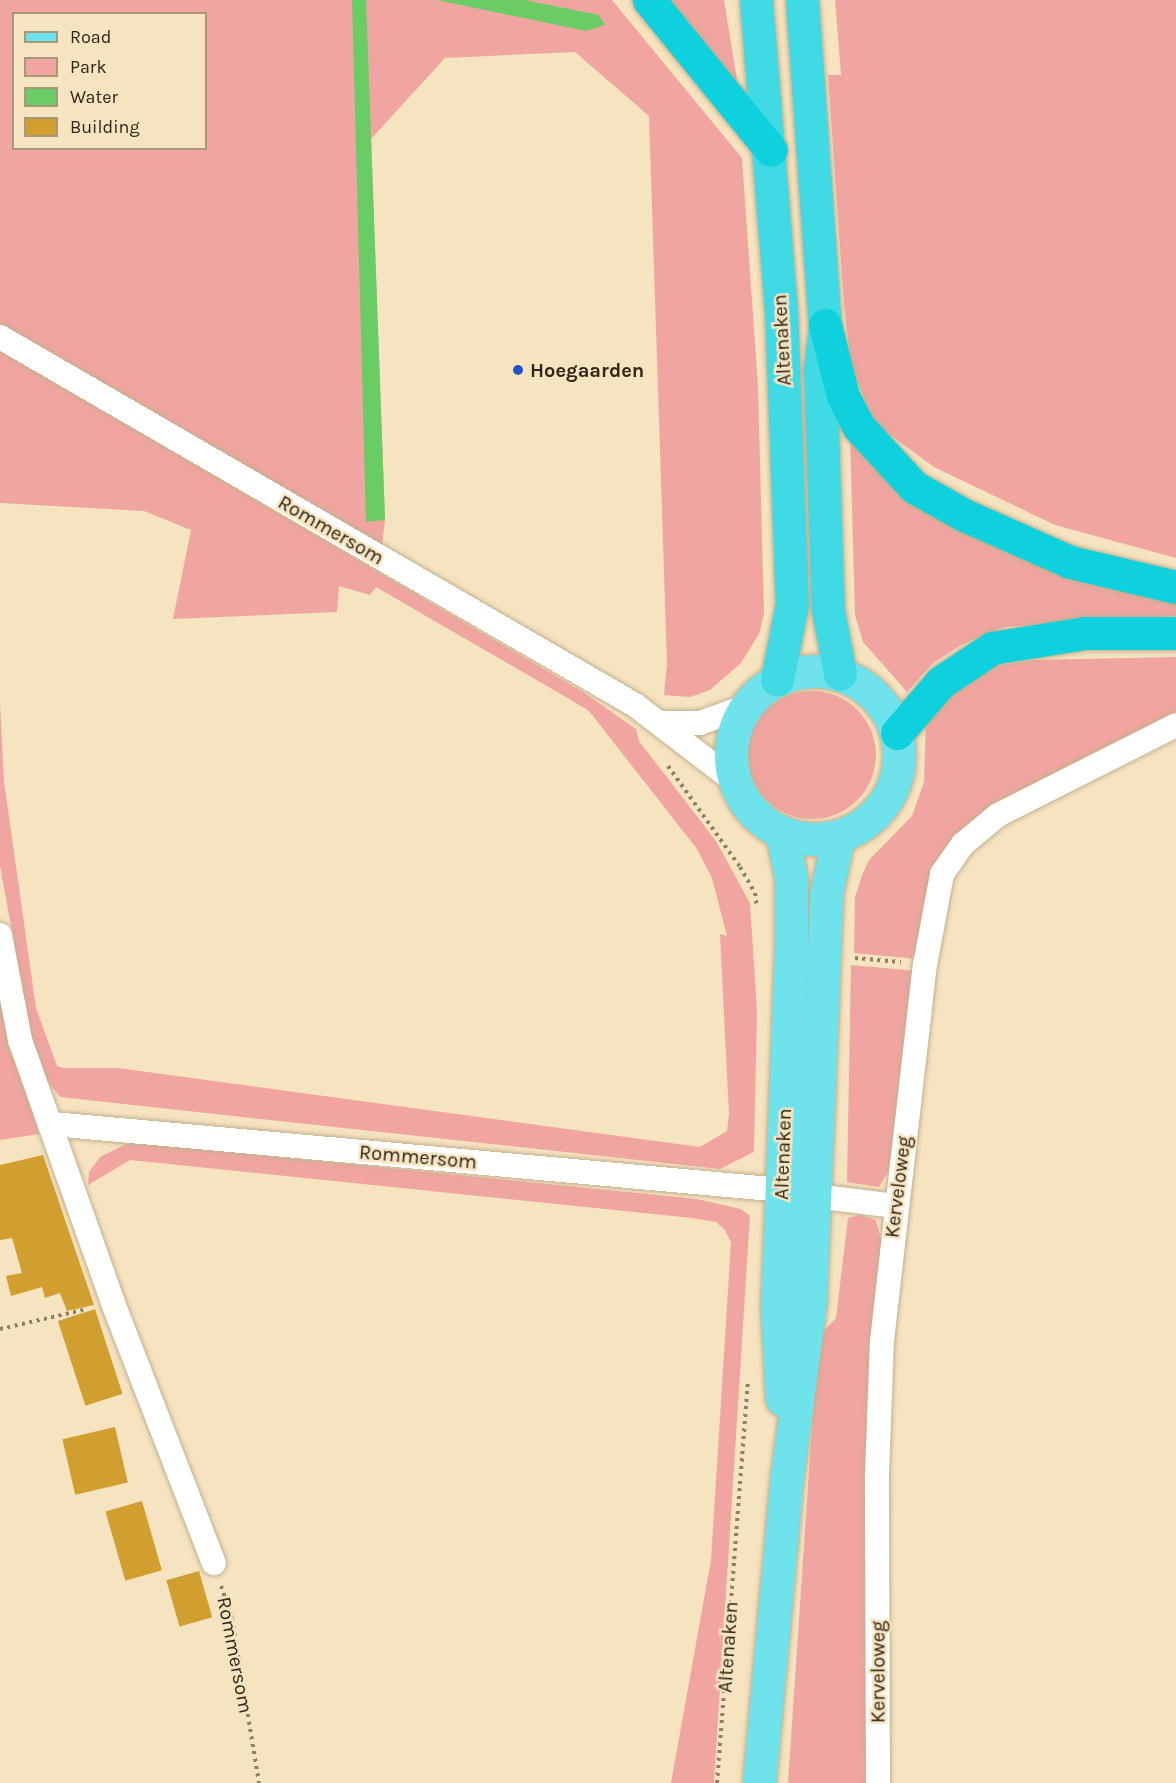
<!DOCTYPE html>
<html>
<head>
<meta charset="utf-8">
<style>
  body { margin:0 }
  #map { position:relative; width:1176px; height:1783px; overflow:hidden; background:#f6e3c0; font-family:Karla,sans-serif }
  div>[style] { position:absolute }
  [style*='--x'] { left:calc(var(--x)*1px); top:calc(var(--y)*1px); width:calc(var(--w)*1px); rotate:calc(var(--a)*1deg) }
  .green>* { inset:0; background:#f1a5a1 }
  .round { border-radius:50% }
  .water>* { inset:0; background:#6acc64 }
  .building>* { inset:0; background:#d19f2f; transform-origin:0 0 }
  .path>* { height:4px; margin-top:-2px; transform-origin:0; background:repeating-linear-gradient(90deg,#8c8068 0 3px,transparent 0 7.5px) }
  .roads { filter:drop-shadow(0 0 2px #c2b08e) drop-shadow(0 0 2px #c2b08e) }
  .minor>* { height:24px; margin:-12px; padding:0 12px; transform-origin:12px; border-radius:12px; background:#fff }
  .primary>* { height:33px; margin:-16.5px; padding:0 16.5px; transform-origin:16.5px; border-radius:16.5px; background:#6fe3eb }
  .primary>.ring { margin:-16.5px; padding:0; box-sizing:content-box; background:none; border:33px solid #6fe3eb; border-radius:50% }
  .trunk>* { height:33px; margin:-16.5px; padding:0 16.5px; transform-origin:16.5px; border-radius:16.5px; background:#3fdae4 }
  .motorway>* { height:33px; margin:-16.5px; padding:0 16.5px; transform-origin:16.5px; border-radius:16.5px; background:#0fd0dd }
  .dots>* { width:16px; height:16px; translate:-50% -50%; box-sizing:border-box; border:3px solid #f6e3c0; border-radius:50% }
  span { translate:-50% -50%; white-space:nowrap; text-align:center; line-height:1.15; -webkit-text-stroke:5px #f6e3c0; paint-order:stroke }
  .street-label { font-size:20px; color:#2d2619 }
  .poi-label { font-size:20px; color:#2d2619; font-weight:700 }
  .left { translate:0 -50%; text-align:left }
  .legend { position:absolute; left:12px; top:12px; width:195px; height:138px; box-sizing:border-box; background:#f6e3c0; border:2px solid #a6977d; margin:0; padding:8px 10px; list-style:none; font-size:18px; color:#2d2619 }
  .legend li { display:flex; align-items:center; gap:12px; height:30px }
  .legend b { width:30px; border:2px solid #a6977d }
</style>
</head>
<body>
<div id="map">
  <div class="green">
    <div style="clip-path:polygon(evenodd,0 0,612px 0,742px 158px,758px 386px,764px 614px,759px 634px,741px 663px,710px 690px,690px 697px,664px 695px,667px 663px,649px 116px,575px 52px,445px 58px,371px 139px,385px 520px,382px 546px,0 325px,0 0,14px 14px,206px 14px,206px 148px,14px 148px,14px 14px)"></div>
    <div style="clip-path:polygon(669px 0,724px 0,738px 86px)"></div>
    <div style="clip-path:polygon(835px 0,1176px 0,1176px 558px,1055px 525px,934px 467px,874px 423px,851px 365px,844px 305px,828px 75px,841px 75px)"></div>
    <div style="clip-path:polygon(0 350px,583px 692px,636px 729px,639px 741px,716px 841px,750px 903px,757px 1011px,754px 1152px,720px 1169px,60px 1097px,47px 1081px,32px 1040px,0 866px,0 702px,4px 781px,36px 1008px,57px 1066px,63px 1068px,118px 1068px,700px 1147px,727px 1131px,729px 1114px,720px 934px,727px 936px,712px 878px,697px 849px,589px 711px,571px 700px,376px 587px,370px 595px,339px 586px,337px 612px,173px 619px,191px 530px,144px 511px,0 503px)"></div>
    <div style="clip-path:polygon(850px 436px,869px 462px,1176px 597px,1176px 616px,1004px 627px,961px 645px,932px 664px,907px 692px,863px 642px,855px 615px)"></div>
    <div style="clip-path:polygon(1176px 657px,1176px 717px,953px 840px,918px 959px,854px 953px,855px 897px,862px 875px,869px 860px,912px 816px,924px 782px,926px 721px,960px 684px,995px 666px,1034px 660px)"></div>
    <div class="round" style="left:748px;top:691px;width:128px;height:128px"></div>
    <div style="clip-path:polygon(851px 965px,917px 971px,888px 1172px,879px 1187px,847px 1182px)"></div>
    <div style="clip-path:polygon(0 1000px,39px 1134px,0 1140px)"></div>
    <div style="clip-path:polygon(130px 1142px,697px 1199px,741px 1209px,750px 1216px,714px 1783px,671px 1783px,711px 1560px,731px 1243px,725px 1230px,716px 1222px,692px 1218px,130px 1160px,88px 1185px,89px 1172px,100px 1157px)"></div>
    <div style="clip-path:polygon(860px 1215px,876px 1220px,883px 1247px,869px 1783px,788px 1783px,818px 1337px,836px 1318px,848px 1218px)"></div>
  </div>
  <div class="water">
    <div style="clip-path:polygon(352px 0,366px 0,385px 520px,366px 522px)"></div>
    <div style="clip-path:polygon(437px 0,524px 0,599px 15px,605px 25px,586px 31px)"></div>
  </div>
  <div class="building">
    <div style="clip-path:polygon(43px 1155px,94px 1305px,67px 1311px,60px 1293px,45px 1298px,42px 1287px,11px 1296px,6px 1276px,22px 1273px,12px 1238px,0 1240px,0 1165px)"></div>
    <div style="left:95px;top:1309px;width:89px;height:39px;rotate:72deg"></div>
    <div style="left:115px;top:1427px;width:57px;height:54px;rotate:77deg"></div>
    <div style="left:142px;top:1501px;width:72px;height:38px;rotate:74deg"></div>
    <div style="left:199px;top:1571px;width:48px;height:34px;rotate:74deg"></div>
  </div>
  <div class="path">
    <div style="--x:668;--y:766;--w:124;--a:54.5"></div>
    <div style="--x:740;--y:867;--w:30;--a:60"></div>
    <div style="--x:755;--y:893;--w:15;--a:82"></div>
    <div style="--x:855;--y:958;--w:46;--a:5"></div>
    <div style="--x:0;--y:1329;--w:89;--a:-12.9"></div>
    <div style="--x:221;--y:1586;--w:34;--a:71"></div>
    <div style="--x:232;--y:1618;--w:167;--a:80.7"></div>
    <div style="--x:717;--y:1783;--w:401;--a:-85.6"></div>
  </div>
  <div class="roads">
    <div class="minor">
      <div style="--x:0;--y:337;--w:734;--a:30.09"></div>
      <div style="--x:635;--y:705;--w:125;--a:37.5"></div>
      <div style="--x:662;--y:723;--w:38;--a:0"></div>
      <div style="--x:700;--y:723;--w:50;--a:-19.9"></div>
      <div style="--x:0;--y:935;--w:107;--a:79.2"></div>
      <div style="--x:20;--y:1040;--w:279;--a:70.5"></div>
      <div style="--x:113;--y:1303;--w:279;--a:68.8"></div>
      <div style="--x:53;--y:1124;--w:732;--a:5.17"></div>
      <div style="--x:815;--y:1196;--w:81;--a:7.1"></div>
      <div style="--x:878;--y:1783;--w:308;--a:-90.2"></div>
      <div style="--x:877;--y:1475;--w:134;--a:-87.9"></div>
      <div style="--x:882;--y:1341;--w:378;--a:-83.5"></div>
      <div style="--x:925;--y:965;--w:93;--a:-79.4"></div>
      <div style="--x:942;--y:874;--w:37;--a:-55"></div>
      <div style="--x:963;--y:844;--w:45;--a:-39.6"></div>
      <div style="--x:998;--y:815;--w:199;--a:-26.8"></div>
    </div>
    <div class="primary">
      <div class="ring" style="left:731px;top:671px;width:135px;height:135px"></div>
      <div style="--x:782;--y:833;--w:46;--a:78.7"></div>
      <div style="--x:791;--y:878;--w:69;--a:90"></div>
      <div style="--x:791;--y:947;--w:358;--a:92.2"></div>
      <div style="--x:777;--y:1305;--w:94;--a:87"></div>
      <div style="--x:759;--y:1783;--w:308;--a:-84.8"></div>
      <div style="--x:787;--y:1476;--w:176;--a:-82.5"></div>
      <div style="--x:810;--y:1302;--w:407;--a:-87.7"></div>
      <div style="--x:826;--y:895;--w:59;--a:-78.3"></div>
    </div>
    <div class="trunk">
      <div style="--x:756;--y:0;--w:309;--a:85.4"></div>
      <div style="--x:781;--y:308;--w:296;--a:87.9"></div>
      <div style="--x:792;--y:604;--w:77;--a:101.2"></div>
      <div style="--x:802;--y:0;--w:326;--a:86"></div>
      <div style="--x:825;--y:325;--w:45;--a:96.3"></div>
      <div style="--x:820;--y:370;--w:240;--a:88.1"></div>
      <div style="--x:828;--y:610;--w:65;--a:79.4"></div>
    </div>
    <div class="motorway">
      <div style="--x:649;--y:0;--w:193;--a:50.9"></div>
      <div style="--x:825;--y:325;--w:73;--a:75.8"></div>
      <div style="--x:843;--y:396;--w:35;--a:63"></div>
      <div style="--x:859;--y:427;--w:81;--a:47.5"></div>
      <div style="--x:914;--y:487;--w:57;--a:29.2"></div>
      <div style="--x:964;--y:515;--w:116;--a:23.9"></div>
      <div style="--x:1070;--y:562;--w:109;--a:13.3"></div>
      <div style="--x:897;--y:733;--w:67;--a:-49.2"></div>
      <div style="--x:941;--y:682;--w:61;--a:-33.7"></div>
      <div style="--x:992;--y:648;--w:94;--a:-9.2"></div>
      <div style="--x:1085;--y:633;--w:91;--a:0"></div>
    </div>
  </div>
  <div class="dots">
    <div style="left:518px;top:370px;background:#2154c1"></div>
  </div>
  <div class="street-label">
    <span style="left:782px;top:340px;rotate:-93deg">Altenaken</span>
    <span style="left:331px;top:530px;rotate:30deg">Rommersom</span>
    <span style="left:783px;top:1154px;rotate:-88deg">Altenaken</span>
    <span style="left:418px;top:1157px;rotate:5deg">Rommersom</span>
    <span style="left:898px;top:1187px;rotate:-83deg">Kerveloweg</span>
    <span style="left:728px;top:1647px;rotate:-86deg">Altenaken</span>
    <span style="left:235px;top:1655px;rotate:79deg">Rommersom</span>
    <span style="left:878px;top:1672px;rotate:-90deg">Kerveloweg</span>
  </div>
  <div class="poi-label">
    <span class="left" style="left:530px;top:370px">Hoegaarden</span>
  </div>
  <ul class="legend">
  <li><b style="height:8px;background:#6fe3eb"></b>Road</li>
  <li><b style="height:16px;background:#f1a5a1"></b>Park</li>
  <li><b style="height:16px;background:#6acc64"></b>Water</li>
  <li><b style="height:16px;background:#d19f2f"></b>Building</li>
  </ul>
</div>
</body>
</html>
